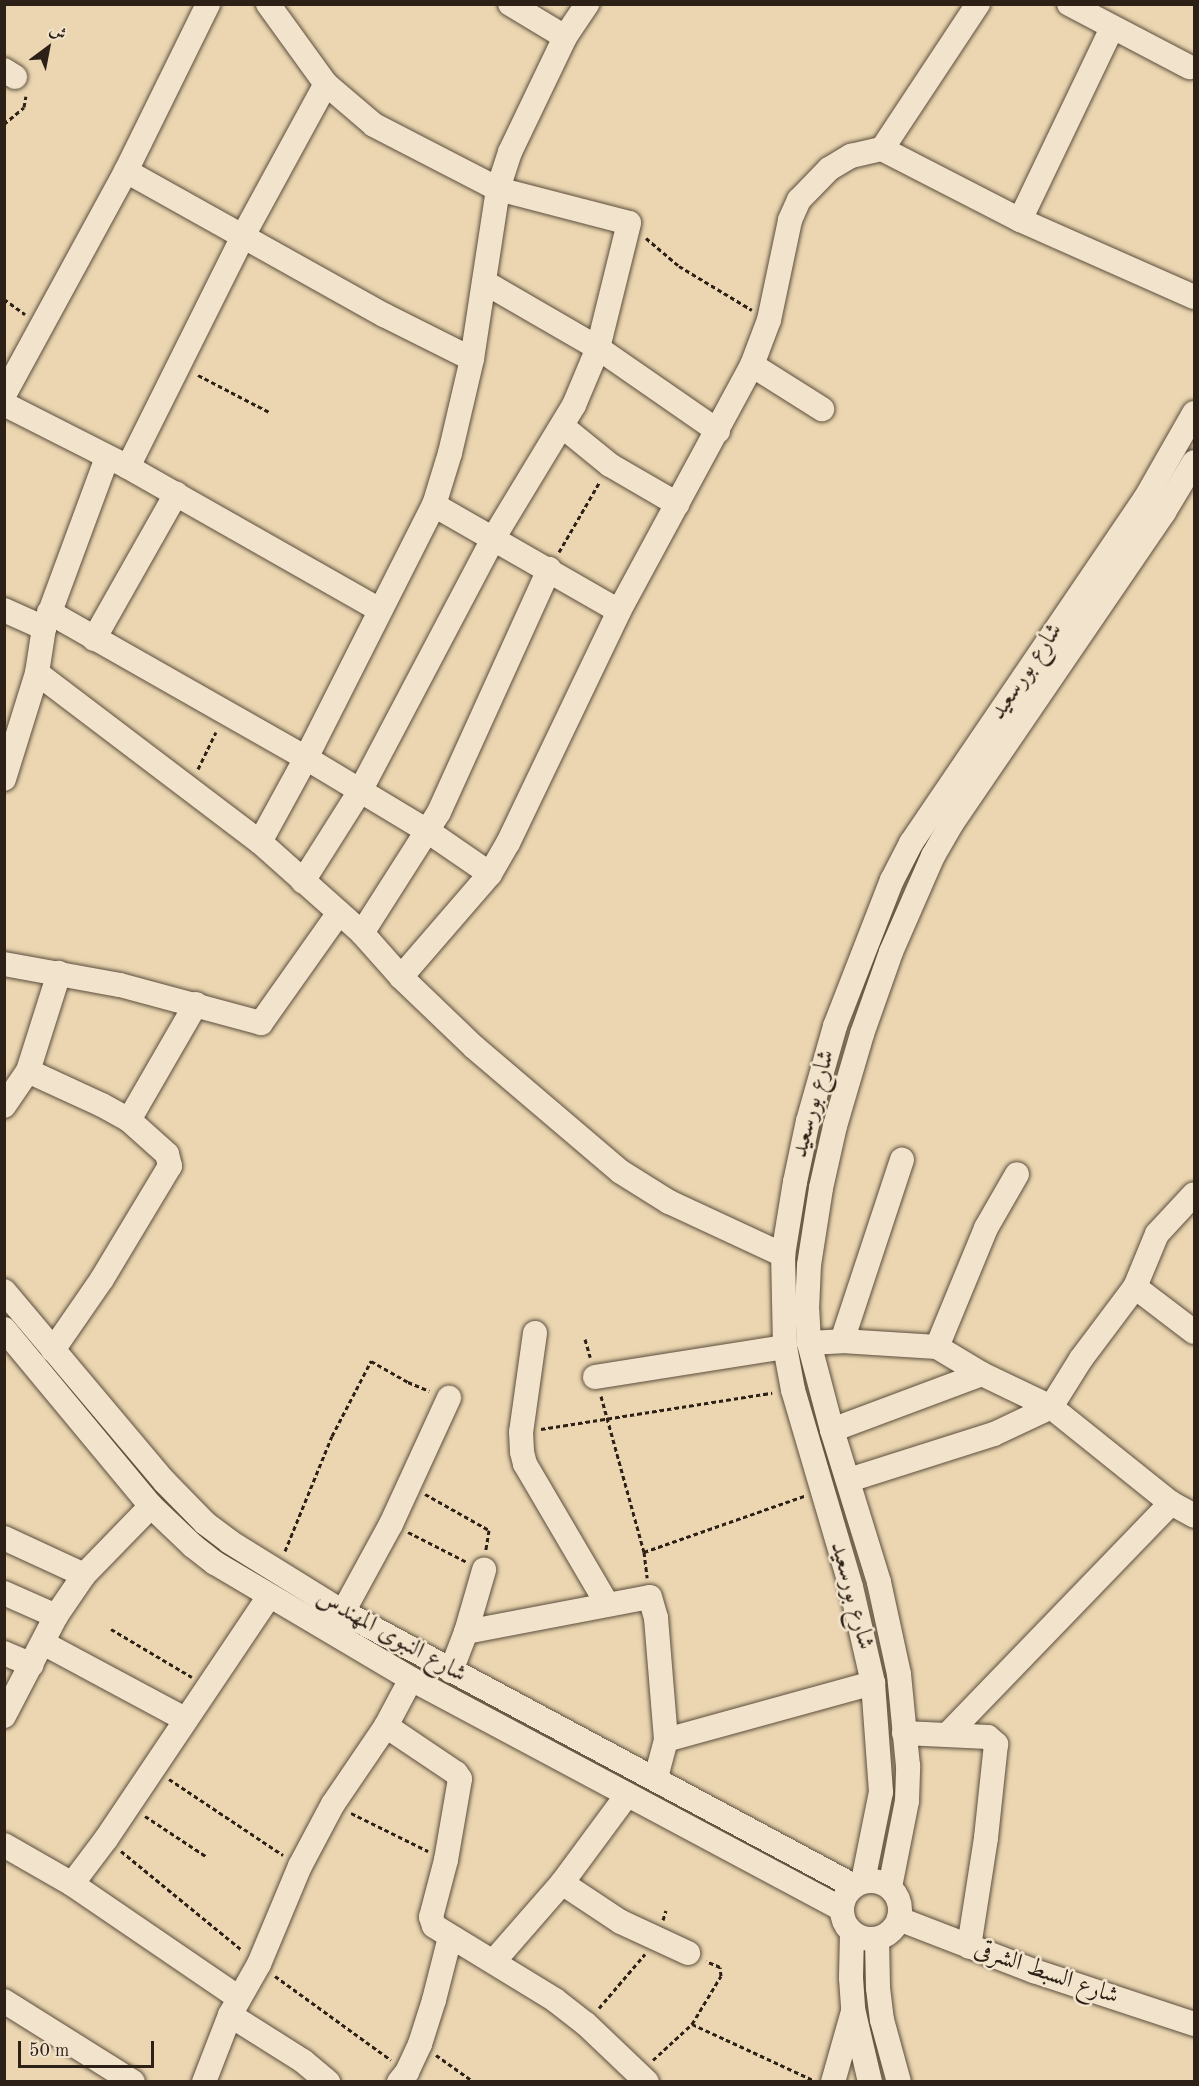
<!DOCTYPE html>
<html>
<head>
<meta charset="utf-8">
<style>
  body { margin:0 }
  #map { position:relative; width:1199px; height:2086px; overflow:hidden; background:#ebd6b1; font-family:"Old Standard TT",Amiri,serif }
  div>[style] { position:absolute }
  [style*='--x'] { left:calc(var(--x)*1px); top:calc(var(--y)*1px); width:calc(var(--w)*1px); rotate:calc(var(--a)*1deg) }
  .path>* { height:3px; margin-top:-1.5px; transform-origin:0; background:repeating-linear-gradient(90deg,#2d2016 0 4.5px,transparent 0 7.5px) }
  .roads { filter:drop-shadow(0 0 2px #5c4e3d) drop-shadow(0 0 2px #5c4e3d) }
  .minor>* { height:24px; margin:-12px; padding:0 12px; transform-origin:12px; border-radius:12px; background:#f2e4cc }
  .minor>.ring { margin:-12px; padding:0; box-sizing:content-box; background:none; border:24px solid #f2e4cc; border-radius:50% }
  span { translate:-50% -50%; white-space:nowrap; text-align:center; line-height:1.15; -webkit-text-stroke:5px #f2e4cc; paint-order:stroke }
  .street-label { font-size:24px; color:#2d2016 }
  .frame { position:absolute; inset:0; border:6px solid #2d2016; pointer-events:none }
  .north { position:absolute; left:18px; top:18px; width:60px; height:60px; -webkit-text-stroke:4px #f2e4cc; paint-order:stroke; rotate:32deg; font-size:16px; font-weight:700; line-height:24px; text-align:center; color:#2d2016 }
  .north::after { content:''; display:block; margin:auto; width:21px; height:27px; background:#2d2016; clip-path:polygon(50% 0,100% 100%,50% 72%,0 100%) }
  .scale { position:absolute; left:18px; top:2041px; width:136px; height:27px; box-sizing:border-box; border:3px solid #2d2016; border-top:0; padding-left:8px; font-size:18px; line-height:21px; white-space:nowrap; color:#2d2016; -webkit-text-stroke:4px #f2e4cc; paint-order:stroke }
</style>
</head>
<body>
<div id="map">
  <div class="path">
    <div style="--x:4;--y:124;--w:26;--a:-40"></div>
    <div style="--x:24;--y:107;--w:11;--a:-80"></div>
    <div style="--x:646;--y:238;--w:43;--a:40.3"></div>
    <div style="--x:679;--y:266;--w:85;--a:31.1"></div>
    <div style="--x:4;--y:299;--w:26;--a:36"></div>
    <div style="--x:198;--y:375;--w:80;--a:27.5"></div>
    <div style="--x:559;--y:552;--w:80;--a:-59.9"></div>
    <div style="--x:198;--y:769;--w:41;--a:-64.1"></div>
    <div style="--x:585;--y:1339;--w:19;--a:74"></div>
    <div style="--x:601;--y:1396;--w:162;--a:74.6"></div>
    <div style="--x:644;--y:1552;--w:26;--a:83"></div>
    <div style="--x:541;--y:1429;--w:234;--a:-8.9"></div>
    <div style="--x:425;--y:1494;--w:73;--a:29.4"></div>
    <div style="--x:489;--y:1530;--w:20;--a:99"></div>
    <div style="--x:408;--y:1532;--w:66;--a:27"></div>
    <div style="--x:285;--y:1551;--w:124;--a:-67.8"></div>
    <div style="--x:332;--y:1436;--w:85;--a:-62.5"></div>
    <div style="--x:371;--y:1361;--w:43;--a:29.6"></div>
    <div style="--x:408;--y:1382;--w:23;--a:23"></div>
    <div style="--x:644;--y:1552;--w:170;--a:-19.3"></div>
    <div style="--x:111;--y:1629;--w:94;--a:30.7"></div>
    <div style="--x:169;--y:1779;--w:137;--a:33.7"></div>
    <div style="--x:351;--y:1813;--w:86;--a:26.3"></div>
    <div style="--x:145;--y:1816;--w:74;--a:33.5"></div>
    <div style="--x:121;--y:1851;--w:156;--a:39.3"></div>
    <div style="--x:663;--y:1920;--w:10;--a:-73"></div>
    <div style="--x:275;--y:1976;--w:143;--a:35.9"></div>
    <div style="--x:599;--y:2008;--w:71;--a:-49.6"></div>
    <div style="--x:692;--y:2024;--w:133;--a:24.8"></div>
    <div style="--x:436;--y:2055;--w:47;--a:35.4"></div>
    <div style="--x:653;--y:2060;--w:53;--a:-42.7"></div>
    <div style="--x:692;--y:2024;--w:56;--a:-58.9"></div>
    <div style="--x:721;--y:1976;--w:9;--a:-96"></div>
    <div style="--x:720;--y:1967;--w:15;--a:-157"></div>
  </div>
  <div class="roads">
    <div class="minor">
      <div style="--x:268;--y:4;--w:99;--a:54.1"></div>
      <div style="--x:326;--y:84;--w:63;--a:40.5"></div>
      <div style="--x:374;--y:125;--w:140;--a:27.3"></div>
      <div style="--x:498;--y:189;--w:135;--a:14.5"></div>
      <div style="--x:629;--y:223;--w:129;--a:103.9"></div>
      <div style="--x:598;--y:348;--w:62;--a:112.8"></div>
      <div style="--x:574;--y:405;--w:157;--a:121.2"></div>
      <div style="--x:493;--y:539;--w:285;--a:117.8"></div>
      <div style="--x:360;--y:791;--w:107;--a:122.3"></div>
      <div style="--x:1069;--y:4;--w:136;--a:27.7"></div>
      <div style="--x:565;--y:37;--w:40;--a:-56"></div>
      <div style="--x:4;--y:70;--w:13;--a:32"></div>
      <div style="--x:882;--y:149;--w:174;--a:-56.5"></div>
      <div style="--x:126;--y:171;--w:295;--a:29.2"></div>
      <div style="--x:384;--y:315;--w:98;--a:26.6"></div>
      <div style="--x:1020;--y:220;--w:213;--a:-64.4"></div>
      <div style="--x:484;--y:282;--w:132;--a:30.1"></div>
      <div style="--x:598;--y:348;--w:146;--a:34.7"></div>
      <div style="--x:752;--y:365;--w:83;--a:32.2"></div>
      <div style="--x:4;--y:395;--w:255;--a:-61.4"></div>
      <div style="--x:126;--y:171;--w:186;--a:-63.8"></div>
      <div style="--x:4;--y:404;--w:139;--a:26.9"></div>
      <div style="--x:128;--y:467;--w:258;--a:-63.5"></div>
      <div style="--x:243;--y:236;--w:173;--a:-61.4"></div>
      <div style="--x:562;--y:426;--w:62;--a:39.1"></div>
      <div style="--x:610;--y:465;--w:78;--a:30.2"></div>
      <div style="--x:128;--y:467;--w:290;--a:29.6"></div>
      <div style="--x:434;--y:505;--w:213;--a:29.8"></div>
      <div style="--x:4;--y:610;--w:44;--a:24.2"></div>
      <div style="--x:44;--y:628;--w:181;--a:-69.7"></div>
      <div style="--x:49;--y:612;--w:296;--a:29.6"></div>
      <div style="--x:306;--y:758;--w:144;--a:31"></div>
      <div style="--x:429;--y:832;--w:74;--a:34.5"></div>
      <div style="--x:94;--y:639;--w:167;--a:-60.5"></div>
      <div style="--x:37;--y:673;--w:280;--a:37.2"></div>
      <div style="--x:260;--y:842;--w:137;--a:41.7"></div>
      <div style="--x:362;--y:933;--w:59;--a:48.4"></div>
      <div style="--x:401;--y:977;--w:101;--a:43.8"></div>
      <div style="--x:474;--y:1047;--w:193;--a:40.4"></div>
      <div style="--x:621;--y:1172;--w:57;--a:32"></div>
      <div style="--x:669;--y:1202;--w:126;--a:24.9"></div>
      <div style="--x:4;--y:779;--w:111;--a:-72.7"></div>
      <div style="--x:37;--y:673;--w:46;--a:-81.2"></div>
      <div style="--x:260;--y:842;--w:96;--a:-61.3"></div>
      <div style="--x:306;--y:758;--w:284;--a:-63.2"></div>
      <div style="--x:434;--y:505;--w:54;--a:-72.9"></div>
      <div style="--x:450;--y:453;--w:97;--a:-76.8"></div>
      <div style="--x:472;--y:359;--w:172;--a:-81.3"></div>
      <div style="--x:498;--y:189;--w:39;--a:-72"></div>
      <div style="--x:510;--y:152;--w:127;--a:-64.4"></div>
      <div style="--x:565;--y:37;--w:64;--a:-149"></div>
      <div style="--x:362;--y:933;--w:143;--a:-57.5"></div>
      <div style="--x:439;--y:812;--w:267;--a:-65.6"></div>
      <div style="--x:4;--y:964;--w:118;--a:10.3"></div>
      <div style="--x:120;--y:985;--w:146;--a:15.1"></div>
      <div style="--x:261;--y:1023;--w:135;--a:-54.7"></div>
      <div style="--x:401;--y:977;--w:136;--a:-49.2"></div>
      <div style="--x:490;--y:874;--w:36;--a:-60"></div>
      <div style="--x:508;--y:843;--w:257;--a:-64.4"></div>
      <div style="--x:619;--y:611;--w:280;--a:-61.6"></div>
      <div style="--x:752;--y:365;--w:48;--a:-69.3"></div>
      <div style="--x:769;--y:320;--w:102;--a:-78.1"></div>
      <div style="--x:790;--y:220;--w:22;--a:-66"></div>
      <div style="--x:799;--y:200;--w:43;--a:-45.9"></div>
      <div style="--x:829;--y:169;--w:26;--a:-31"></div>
      <div style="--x:851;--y:156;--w:32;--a:-13"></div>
      <div style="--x:882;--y:149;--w:155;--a:27.2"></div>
      <div style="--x:1020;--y:220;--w:190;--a:23.9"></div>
      <div style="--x:28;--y:1071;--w:81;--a:24.7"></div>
      <div style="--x:102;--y:1105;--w:31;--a:29"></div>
      <div style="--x:129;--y:1120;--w:134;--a:-60"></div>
      <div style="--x:4;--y:1106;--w:42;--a:-55.6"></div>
      <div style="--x:28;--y:1071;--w:103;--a:-72.4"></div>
      <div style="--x:1135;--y:1287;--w:74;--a:37.3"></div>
      <div style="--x:4;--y:1291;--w:248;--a:49.9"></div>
      <div style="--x:164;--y:1481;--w:59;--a:45.7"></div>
      <div style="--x:205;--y:1523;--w:31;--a:37"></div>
      <div style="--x:230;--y:1542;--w:133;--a:31.8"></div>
      <div style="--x:343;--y:1612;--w:580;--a:28.2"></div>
      <div style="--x:4;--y:1329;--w:230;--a:50.3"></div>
      <div style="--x:151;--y:1506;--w:58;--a:43.6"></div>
      <div style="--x:193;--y:1546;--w:28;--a:38"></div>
      <div style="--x:215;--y:1563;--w:228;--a:30.6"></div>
      <div style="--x:411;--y:1679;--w:488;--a:28.1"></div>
      <div style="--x:535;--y:1333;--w:100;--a:98"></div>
      <div style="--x:521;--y:1432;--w:20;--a:87"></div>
      <div style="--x:522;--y:1452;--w:12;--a:76"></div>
      <div style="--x:525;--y:1464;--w:162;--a:59.6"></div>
      <div style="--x:842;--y:1341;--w:191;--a:-71.7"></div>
      <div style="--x:809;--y:1343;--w:33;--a:-3"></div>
      <div style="--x:842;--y:1341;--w:95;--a:3.6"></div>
      <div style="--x:937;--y:1347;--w:52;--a:31"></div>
      <div style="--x:982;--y:1374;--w:76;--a:25.6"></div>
      <div style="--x:1051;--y:1407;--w:154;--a:38.7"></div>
      <div style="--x:1171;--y:1503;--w:26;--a:29"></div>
      <div style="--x:937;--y:1347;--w:129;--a:-67.6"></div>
      <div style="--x:986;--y:1228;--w:62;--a:-60.1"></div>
      <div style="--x:53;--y:1350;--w:86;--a:-55.4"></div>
      <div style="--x:102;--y:1279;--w:132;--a:-59"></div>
      <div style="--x:170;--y:1166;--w:12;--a:-104"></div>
      <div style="--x:167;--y:1154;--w:51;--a:-138.2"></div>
      <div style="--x:595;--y:1377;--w:192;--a:-9"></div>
      <div style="--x:832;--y:1430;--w:160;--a:-20.5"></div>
      <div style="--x:849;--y:1480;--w:152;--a:-17.6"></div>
      <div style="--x:994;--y:1434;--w:63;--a:-25.3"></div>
      <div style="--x:1051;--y:1407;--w:57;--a:-58"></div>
      <div style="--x:1081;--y:1359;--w:90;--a:-53.1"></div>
      <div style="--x:1135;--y:1287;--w:57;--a:-67.5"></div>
      <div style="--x:1157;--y:1234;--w:54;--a:-47.2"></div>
      <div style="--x:4;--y:1538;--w:88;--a:24.8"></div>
      <div style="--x:4;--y:1593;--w:57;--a:23.9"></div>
      <div style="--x:343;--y:1612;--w:100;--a:-61.4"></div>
      <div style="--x:391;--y:1524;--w:139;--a:-65.3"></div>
      <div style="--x:466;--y:1632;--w:187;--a:-10.8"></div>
      <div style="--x:650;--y:1597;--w:22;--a:74"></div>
      <div style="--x:656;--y:1618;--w:122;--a:85.3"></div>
      <div style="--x:666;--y:1740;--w:39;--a:105"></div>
      <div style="--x:43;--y:1643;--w:161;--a:28.2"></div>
      <div style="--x:4;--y:1653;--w:30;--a:23"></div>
      <div style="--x:451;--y:1671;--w:42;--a:-69"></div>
      <div style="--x:466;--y:1632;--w:65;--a:-73.8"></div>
      <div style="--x:4;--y:1716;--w:113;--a:-62.5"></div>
      <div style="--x:56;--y:1616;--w:50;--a:-55.7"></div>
      <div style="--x:84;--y:1575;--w:96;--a:-45.8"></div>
      <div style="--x:386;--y:1726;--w:84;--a:33.9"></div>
      <div style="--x:456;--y:1773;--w:7;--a:56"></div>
      <div style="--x:460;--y:1779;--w:82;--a:99.8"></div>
      <div style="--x:446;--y:1860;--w:59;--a:104.7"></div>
      <div style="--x:431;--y:1917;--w:9;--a:72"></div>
      <div style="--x:434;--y:1926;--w:142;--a:31.4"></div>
      <div style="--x:555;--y:2000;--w:39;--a:38"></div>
      <div style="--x:586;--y:2024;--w:84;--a:43.6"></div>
      <div style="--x:904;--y:1733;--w:84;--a:2.7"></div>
      <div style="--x:988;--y:1737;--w:11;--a:41"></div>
      <div style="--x:996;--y:1744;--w:95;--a:96.1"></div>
      <div style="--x:986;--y:1838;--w:110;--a:98.9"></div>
      <div style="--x:948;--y:1734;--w:321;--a:-46"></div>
      <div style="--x:666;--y:1740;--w:215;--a:-15.4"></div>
      <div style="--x:4;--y:1845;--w:78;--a:29.8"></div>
      <div style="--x:72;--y:1884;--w:202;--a:34.3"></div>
      <div class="ring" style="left:842px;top:1881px;width:34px;height:34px"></div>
      <div style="--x:863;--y:1881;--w:91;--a:-78.6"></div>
      <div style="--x:881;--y:1792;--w:109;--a:-94.2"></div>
      <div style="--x:873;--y:1683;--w:98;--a:-102.9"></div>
      <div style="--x:851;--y:1587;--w:205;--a:-106.4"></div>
      <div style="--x:793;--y:1390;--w:44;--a:-100.5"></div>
      <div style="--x:785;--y:1347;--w:92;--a:-91.2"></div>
      <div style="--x:783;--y:1255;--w:74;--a:-80.7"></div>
      <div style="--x:795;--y:1182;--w:62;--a:-78"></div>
      <div style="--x:808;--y:1121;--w:99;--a:-74.1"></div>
      <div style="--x:835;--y:1026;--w:157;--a:-68.7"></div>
      <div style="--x:892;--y:880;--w:42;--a:-62.8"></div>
      <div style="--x:911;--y:843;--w:416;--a:-55.8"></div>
      <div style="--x:1145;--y:499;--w:99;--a:-60.3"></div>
      <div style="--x:562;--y:1883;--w:71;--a:33.5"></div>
      <div style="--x:621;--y:1922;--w:74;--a:24.8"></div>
      <div style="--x:72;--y:1884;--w:56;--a:-52.9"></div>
      <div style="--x:106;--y:1839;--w:293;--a:-56.1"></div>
      <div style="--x:890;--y:1887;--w:88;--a:-78.8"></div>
      <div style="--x:907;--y:1801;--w:35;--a:-88"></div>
      <div style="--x:908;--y:1766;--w:92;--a:-95.6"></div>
      <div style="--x:899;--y:1674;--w:94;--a:-102.3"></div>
      <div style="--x:879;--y:1582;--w:159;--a:-107.2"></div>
      <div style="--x:832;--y:1430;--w:90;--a:-104.8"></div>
      <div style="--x:809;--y:1343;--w:33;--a:-93"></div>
      <div style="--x:807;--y:1310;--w:45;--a:-87.5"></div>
      <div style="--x:809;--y:1265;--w:78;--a:-81.1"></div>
      <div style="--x:821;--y:1188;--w:64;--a:-77.3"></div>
      <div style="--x:835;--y:1126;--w:96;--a:-73.6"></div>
      <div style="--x:862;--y:1034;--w:87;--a:-70.5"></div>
      <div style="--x:891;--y:952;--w:105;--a:-66.4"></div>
      <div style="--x:933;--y:856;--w:38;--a:-60"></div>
      <div style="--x:952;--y:823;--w:376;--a:-55.7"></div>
      <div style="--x:1164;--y:512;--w:58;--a:-59"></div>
      <div style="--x:899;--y:1919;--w:145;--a:21.1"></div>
      <div style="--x:1034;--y:1971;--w:169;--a:18.3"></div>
      <div style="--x:852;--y:1933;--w:45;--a:91.3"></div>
      <div style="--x:851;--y:1978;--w:31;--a:86"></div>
      <div style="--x:853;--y:2009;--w:75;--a:76.9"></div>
      <div style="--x:877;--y:1939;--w:49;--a:88.8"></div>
      <div style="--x:878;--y:1988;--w:32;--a:83"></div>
      <div style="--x:882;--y:2020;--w:64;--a:74.7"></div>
      <div style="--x:494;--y:1961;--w:103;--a:-48.9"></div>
      <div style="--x:562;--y:1883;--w:109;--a:-53.5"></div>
      <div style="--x:4;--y:2001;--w:152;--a:32.1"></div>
      <div style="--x:230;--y:2015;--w:86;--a:32.2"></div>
      <div style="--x:303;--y:2061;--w:33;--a:40"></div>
      <div style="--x:204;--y:2082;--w:72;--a:-68.8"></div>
      <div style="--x:230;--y:2015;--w:59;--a:-60.4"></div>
      <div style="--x:259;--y:1964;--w:106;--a:-67.3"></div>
      <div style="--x:300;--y:1866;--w:70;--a:-62"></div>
      <div style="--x:333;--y:1804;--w:94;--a:-55.8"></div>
      <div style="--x:386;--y:1726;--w:53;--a:-62"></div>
      <div style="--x:399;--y:2082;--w:13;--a:-51"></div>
      <div style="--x:407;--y:2072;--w:31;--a:-65"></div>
      <div style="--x:420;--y:2044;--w:46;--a:-72.3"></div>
      <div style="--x:434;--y:2000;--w:65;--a:-75.7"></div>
      <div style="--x:833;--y:2082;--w:70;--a:-74.2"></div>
    </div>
  </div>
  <div class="street-label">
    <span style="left:1027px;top:672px;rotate:-56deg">شارع بورسعيد</span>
    <span style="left:814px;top:1104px;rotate:-75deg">شارع بورسعيد</span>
    <span style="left:851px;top:1596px;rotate:75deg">شارع بورسعيد</span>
    <span style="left:391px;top:1637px;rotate:29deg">شارع النبوى المهندس</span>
    <span style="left:1046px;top:1974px;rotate:19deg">شارع السبط الشرقى</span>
  </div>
  <div class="frame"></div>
  <div class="north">ش</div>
  <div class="scale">50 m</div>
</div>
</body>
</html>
